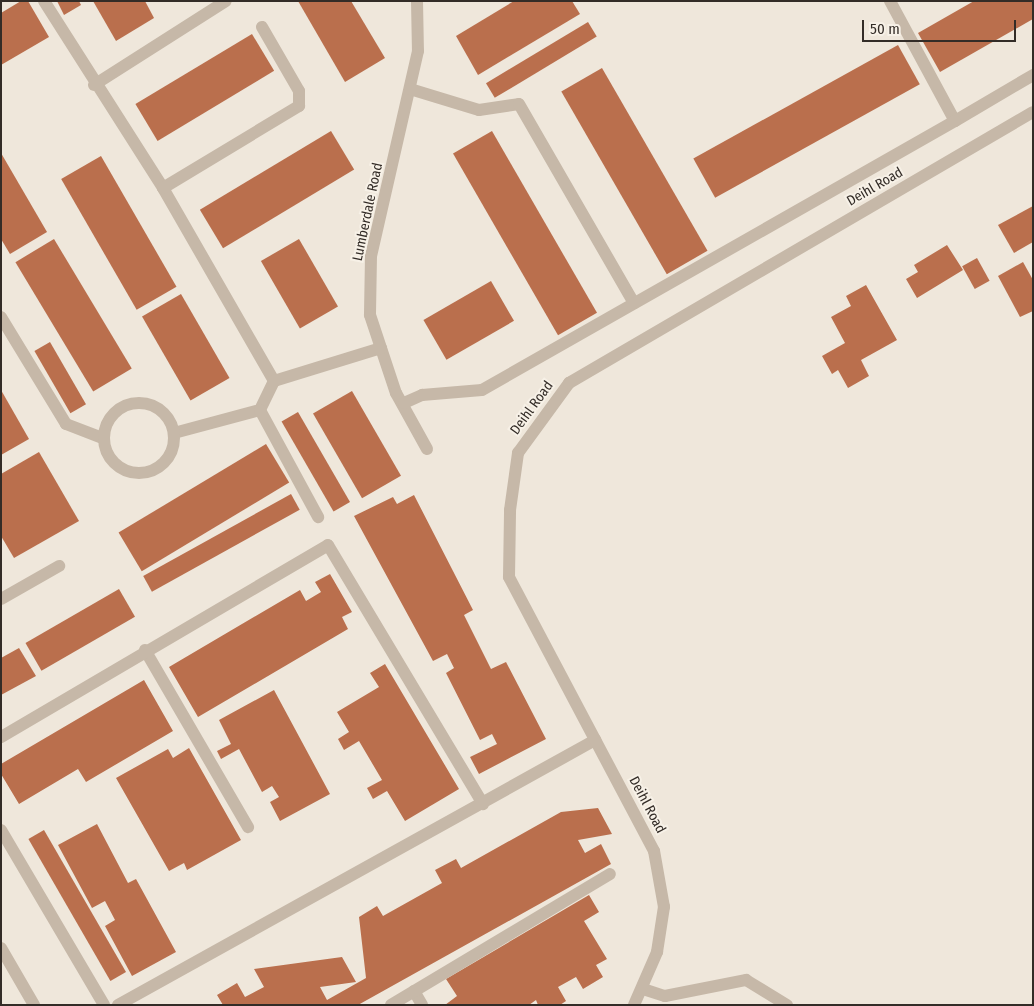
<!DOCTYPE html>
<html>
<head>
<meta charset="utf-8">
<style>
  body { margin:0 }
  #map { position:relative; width:1034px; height:1006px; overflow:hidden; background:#efe7db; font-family:"Fira Sans Condensed",sans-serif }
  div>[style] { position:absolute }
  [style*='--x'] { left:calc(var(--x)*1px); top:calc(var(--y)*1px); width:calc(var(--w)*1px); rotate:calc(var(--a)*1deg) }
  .building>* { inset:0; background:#ba6f4d; transform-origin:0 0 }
  .minor>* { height:12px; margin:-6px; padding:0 6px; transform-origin:6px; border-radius:6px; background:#c6b8a8 }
  .minor>.ring { margin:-6px; padding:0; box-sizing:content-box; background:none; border:12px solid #c6b8a8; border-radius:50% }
  span { translate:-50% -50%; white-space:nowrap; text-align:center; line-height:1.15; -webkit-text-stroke:4px #f7f1e7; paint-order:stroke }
  .street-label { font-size:14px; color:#332c27 }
  .frame { position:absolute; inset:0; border:2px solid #332c27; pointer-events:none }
  .scale { position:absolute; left:862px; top:20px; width:154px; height:22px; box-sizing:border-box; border:2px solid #332c27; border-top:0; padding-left:6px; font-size:15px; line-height:18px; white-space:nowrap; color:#332c27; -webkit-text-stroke:4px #f7f1e7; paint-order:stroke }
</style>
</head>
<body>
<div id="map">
  <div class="building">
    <div style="clip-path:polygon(21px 1px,28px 1px,49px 37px,1px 65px,1px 13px)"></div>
    <div style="clip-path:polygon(57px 1px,79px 1px,81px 5px,64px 15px)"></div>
    <div style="clip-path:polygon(93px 1px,145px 1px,154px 18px,116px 41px)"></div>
    <div style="clip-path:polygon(298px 1px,351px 1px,385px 58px,345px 82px)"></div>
    <div style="clip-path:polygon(514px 1px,572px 1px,580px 14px,478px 75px,456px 36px)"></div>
    <div style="clip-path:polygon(974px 1px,1033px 1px,1033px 19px,940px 72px,918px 33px)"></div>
    <div style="left:588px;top:22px;width:17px;height:119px;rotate:59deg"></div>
    <div style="left:252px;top:34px;width:43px;height:136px;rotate:59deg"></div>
    <div style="left:898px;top:45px;width:45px;height:234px;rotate:61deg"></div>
    <div style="left:602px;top:68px;width:211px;height:47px;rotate:60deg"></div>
    <div style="left:331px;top:131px;width:45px;height:153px;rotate:59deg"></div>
    <div style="left:492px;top:131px;width:210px;height:45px;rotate:60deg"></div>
    <div style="clip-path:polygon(1px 153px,47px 232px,10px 254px,1px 239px)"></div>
    <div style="left:101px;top:156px;width:151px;height:46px;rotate:60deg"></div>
    <div style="clip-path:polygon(1033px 206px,1033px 242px,1014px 253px,998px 225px)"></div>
    <div style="left:54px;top:239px;width:151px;height:45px;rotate:59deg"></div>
    <div style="left:299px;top:239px;width:78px;height:44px;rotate:60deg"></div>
    <div style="clip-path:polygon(947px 245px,963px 270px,917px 298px,906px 279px,918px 272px,914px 265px)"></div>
    <div style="left:977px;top:258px;width:26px;height:17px;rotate:61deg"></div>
    <div style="clip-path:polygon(1023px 262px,1033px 280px,1033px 311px,1020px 317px,998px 276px)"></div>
    <div style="left:491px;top:281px;width:46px;height:78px;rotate:60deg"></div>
    <div style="clip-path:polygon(866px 285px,897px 340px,861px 360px,869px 376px,848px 388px,838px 370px,832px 374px,822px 356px,845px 343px,831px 317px,851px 306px,846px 296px)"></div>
    <div style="left:181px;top:294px;width:97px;height:45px;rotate:60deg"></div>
    <div style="left:50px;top:342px;width:72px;height:18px;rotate:60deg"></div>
    <div style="clip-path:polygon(1px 390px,29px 439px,1px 455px)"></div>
    <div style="left:352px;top:391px;width:98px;height:45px;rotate:60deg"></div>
    <div style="left:298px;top:412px;width:104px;height:19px;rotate:60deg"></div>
    <div style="left:266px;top:444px;width:45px;height:172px;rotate:59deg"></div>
    <div style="clip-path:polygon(39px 452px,79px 521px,14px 558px,1px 536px,1px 474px)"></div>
    <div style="left:291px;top:494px;width:18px;height:169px;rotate:61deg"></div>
    <div style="clip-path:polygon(414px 495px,473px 610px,464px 615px,491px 669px,506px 662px,546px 739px,479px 774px,470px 757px,497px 744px,492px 734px,480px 740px,446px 673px,454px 668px,447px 654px,433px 661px,354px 516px,393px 497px,397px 504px)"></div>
    <div style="clip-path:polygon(330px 574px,352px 612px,342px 617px,348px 629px,198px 717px,169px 667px,300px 590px,306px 601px,321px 592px,315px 582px)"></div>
    <div style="left:119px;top:589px;width:32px;height:108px;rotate:60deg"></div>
    <div style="clip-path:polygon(19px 648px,36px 676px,1px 695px,1px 658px)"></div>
    <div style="clip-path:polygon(385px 664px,459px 789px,405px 821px,387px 791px,373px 799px,367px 788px,382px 780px,359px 741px,344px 750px,338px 739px,349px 732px,337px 712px,379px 687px,370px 673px)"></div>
    <div style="clip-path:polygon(144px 680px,173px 731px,86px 782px,78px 769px,19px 804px,1px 774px,1px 764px)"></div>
    <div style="clip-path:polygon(274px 690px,330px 794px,280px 821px,270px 802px,279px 797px,272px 786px,262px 792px,239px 749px,221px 759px,217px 751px,231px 744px,219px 720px)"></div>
    <div style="clip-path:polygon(189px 748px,241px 840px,187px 870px,184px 863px,169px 871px,116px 778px,168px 749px,173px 758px)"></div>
    <div style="clip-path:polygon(598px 808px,612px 834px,578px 840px,585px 853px,601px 844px,611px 864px,358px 1005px,223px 1005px,217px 995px,237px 983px,245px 997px,264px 987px,254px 969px,342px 957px,356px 982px,320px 987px,327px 1000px,366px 978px,359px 917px,377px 906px,383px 916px,442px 883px,435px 870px,456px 859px,461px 868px,561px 812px)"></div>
    <div style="clip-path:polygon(97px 824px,128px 883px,136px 879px,176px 952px,132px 976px,105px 926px,115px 920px,105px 901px,92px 908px,58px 845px)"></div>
    <div style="left:44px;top:830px;width:164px;height:18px;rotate:60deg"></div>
    <div style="clip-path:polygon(589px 895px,599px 912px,584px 921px,607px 959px,596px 965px,603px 977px,583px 989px,576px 977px,558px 987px,566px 1001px,560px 1005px,538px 1005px,536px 1000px,529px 1005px,445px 1005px,457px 996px,446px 979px)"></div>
  </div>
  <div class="minor">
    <div style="--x:44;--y:1;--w:222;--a:57.5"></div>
    <div style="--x:163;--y:188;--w:223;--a:60.1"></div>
    <div style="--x:274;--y:381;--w:32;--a:116"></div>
    <div style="--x:260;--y:410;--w:89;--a:165"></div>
    <div style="--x:417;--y:1;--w:50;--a:88.9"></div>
    <div style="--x:418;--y:51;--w:210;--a:102.9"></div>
    <div style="--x:371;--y:256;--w:59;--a:91"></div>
    <div style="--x:370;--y:315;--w:82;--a:71.6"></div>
    <div style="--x:396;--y:393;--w:64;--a:61"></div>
    <div style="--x:890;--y:1;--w:136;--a:61.6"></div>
    <div style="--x:955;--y:121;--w:91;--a:-30.5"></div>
    <div style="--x:94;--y:85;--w:156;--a:-32.5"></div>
    <div style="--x:410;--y:89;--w:72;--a:16.9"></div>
    <div style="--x:479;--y:110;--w:40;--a:-8.5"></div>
    <div style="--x:519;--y:104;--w:230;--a:60"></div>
    <div style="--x:163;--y:188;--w:159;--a:-31.1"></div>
    <div style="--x:299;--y:106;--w:15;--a:-90"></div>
    <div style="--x:299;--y:91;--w:74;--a:-120"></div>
    <div style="--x:1;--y:317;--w:125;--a:58.7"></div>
    <div style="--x:66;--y:424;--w:40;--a:21"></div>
    <div style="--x:274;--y:381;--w:112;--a:-17.1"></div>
    <div class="ring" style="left:104px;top:403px;width:58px;height:58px"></div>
    <div style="--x:404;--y:403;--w:20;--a:-24"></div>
    <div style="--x:422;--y:395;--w:60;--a:-4.8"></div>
    <div style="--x:482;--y:390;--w:544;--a:-29.63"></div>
    <div style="--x:260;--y:410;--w:122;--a:61.5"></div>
    <div style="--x:1;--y:599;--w:67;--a:-29.6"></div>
    <div style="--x:145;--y:650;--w:205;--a:59.8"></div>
    <div style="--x:1;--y:737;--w:379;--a:-30.4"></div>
    <div style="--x:328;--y:545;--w:302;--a:59.1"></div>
    <div style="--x:1;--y:830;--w:203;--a:59.5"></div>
    <div style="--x:1;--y:948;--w:66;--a:59.9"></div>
    <div style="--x:643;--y:989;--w:23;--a:18"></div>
    <div style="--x:665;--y:996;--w:83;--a:-11.2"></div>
    <div style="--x:746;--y:980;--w:48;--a:31.4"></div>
    <div style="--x:414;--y:991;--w:16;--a:60"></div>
    <div style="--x:118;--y:1005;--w:546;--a:-29.05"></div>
    <div style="--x:391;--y:1005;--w:255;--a:-30.9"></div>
    <div style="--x:634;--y:1005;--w:58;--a:-66.5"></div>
    <div style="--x:657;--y:952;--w:46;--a:-81.2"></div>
    <div style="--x:664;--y:907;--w:57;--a:-100.1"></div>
    <div style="--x:654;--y:851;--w:310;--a:-117.9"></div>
    <div style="--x:509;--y:577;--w:67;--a:-89.1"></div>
    <div style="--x:510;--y:510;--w:58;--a:-82"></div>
    <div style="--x:518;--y:453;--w:87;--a:-53.9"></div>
    <div style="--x:569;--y:383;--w:537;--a:-30.29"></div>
  </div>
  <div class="street-label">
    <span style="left:875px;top:187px;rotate:-30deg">Deihl Road</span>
    <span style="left:368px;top:212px;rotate:-78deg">Lumberdale Road</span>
    <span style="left:532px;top:408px;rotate:-54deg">Deihl Road</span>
    <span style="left:647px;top:805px;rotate:62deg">Deihl Road</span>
  </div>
  <div class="frame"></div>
  <div class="scale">50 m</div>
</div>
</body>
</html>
